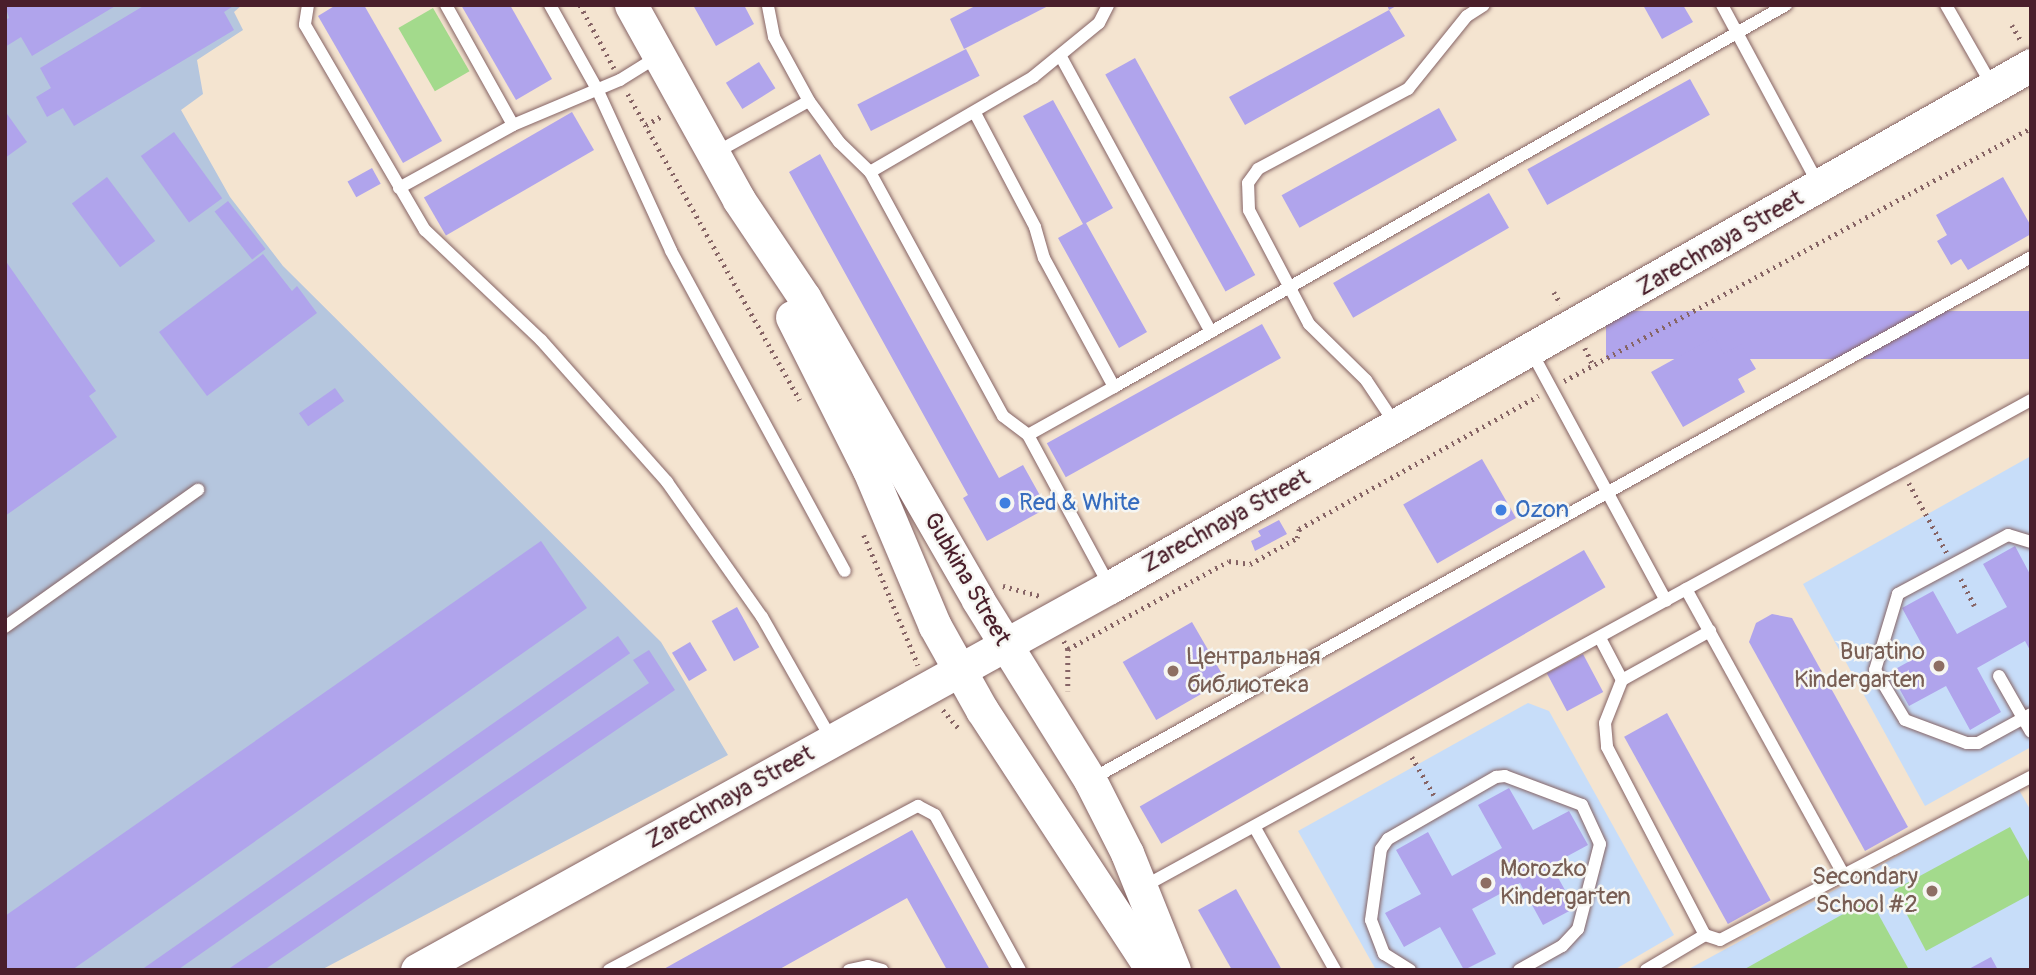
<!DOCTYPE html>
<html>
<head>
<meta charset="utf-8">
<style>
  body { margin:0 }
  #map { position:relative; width:2036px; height:975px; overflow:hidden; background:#f4e4d0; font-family:Pangolin,sans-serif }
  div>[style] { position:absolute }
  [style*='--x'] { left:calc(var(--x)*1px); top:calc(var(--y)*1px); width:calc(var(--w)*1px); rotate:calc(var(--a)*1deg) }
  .built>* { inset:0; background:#c7ddf9 }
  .industrial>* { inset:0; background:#b5c6de }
  .green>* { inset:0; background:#a3da8c; transform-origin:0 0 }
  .building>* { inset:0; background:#b0a4ec; transform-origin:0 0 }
  .path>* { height:4.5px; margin-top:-2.25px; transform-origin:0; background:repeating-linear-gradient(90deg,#866465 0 2px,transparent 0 7px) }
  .roads { filter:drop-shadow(0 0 2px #866465) drop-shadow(0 0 2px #866465) }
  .lane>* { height:12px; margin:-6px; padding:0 6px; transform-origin:6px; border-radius:6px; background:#fff }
  .secondary>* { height:33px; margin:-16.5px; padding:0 16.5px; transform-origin:16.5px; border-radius:16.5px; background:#fff }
  .dots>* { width:19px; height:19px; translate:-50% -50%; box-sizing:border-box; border:4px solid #f6f6f2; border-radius:50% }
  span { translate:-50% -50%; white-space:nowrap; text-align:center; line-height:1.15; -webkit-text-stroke:5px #f6f6f2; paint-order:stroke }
  .street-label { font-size:24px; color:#4a1f2b }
  .shop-label { font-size:24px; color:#366cbe }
  .left { translate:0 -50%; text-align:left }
  .education-label { font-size:24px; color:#785e54 }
  .right { translate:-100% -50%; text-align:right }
  .frame { position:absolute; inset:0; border:7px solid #4a1f2b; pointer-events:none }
</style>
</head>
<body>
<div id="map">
  <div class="built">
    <div style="clip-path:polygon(2031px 456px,2031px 747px,1925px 806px,1803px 584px)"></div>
    <div style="clip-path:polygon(1528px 703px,1549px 711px,1674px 935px,1614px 970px,1376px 970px,1298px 831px)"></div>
    <div style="clip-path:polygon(2019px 790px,2031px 811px,2031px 970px,1687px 970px)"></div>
  </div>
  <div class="industrial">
    <div style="clip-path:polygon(5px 5px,242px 5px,234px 12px,243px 30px,197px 60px,203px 94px,181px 110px,230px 197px,283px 266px,661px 642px,728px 755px,321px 970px,5px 970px)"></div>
  </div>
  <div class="green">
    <div style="left:433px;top:8px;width:73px;height:40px;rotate:60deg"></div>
    <div style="clip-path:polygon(2010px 827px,2031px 865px,2031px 894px,1926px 951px,1894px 890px)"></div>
    <div style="clip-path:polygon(1870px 899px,1908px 968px,1743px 970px)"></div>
  </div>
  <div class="building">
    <div style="clip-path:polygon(5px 5px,117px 5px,32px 56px,21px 37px,5px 47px,5px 20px,9px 18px)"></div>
    <div style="clip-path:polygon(145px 5px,235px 5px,224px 12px,234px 30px,74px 126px,63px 108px,47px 117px,36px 97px,51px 88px,40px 68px)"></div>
    <div style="clip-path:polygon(336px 5px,364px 5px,442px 141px,403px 163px,318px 16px)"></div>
    <div style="clip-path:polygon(461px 5px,510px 5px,552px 79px,516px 100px)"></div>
    <div style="clip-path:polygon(693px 5px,744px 5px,754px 24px,716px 46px)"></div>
    <div style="clip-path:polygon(977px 5px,1050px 5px,964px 49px,950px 19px)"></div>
    <div style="clip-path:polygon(1387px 5px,1398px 5px,1389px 10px,1405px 36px,1245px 125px,1229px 97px,1389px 10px)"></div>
    <div style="clip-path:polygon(1643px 5px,1683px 5px,1693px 22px,1662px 39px)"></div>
    <div style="left:966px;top:49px;width:30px;height:122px;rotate:63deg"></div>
    <div style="left:1135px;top:58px;width:248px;height:34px;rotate:61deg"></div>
    <div style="left:759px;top:62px;width:31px;height:39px;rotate:58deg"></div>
    <div style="left:1690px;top:79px;width:41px;height:186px;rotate:61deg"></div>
    <div style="clip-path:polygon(1053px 100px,1113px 208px,1086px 223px,1147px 332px,1119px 348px,1058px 238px,1083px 224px,1023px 116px)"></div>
    <div style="left:1439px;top:108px;width:37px;height:180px;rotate:61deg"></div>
    <div style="clip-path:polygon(5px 111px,27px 142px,5px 158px)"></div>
    <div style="left:572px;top:112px;width:44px;height:171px;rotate:60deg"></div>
    <div style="left:174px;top:132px;width:82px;height:41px;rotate:54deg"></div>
    <div style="clip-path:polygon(820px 154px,999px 478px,1023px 465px,1047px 508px,987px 541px,963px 498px,968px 495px,789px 172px)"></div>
    <div style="left:372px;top:168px;width:18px;height:28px;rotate:61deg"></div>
    <div style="left:107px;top:177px;width:80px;height:44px;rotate:53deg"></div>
    <div style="clip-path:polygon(2003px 177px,2031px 226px,2031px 234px,1968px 270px,1961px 259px,1951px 265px,1937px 241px,1947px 235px,1936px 215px)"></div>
    <div style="left:1489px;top:193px;width:40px;height:180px;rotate:60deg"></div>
    <div style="left:228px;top:201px;width:61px;height:17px;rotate:52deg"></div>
    <div style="clip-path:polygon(263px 254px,292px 291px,297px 286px,317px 313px,207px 396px,159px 332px)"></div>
    <div style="clip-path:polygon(5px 260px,96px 391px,89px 396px,117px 437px,5px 516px)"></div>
    <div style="left:2031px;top:311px;width:48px;height:425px;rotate:90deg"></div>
    <div style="left:1262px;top:324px;width:39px;height:246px;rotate:61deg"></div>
    <div style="clip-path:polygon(1714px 337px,1724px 354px,1741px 344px,1756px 369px,1738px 379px,1745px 392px,1683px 427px,1651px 372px)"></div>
    <div style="left:335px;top:388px;width:16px;height:44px;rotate:55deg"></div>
    <div style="left:1482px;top:459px;width:68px;height:91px;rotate:60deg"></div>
    <div style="clip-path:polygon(1279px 520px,1287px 534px,1255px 551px,1251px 541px,1261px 536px,1258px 531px)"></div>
    <div style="clip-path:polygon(541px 541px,587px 608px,72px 970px,5px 970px,5px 916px)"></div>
    <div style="clip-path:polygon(2015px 546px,2031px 576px,2031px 652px,2025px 641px,1977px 668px,2001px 712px,1970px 730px,1946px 686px,1909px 706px,1890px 672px,1926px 652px,1902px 608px,1933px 591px,1957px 634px,2007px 607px,1983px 564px)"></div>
    <div style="left:1584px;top:550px;width:43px;height:513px;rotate:60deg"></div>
    <div style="left:737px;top:607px;width:46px;height:29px;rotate:61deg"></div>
    <div style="clip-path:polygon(1772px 614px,1792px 618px,1908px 827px,1865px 851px,1749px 642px,1756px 623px)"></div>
    <div style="left:1192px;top:622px;width:67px;height:80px;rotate:60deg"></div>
    <div style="left:618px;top:636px;width:21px;height:583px;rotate:55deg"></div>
    <div style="left:690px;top:642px;width:33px;height:21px;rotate:59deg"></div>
    <div style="clip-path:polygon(649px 650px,675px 690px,264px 970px,227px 970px,649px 683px,633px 660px)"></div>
    <div style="left:1583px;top:654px;width:43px;height:41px;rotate:62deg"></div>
    <div style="left:1667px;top:713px;width:214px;height:49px;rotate:61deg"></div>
    <div style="clip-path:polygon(1509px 788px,1533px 830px,1569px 811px,1588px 845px,1551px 865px,1575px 908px,1543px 925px,1520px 883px,1472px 909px,1496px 954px,1464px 970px,1440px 927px,1404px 947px,1385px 913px,1421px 894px,1396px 850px,1428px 832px,1452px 876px,1502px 848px,1478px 805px)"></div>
    <div style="clip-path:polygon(912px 830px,990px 970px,947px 970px,907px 898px,778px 970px,662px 970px)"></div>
    <div style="clip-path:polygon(1236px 889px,1282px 970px,1232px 970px,1198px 910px)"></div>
    <div style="clip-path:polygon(1991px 957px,1998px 970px,1967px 970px)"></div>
  </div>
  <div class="path">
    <div style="--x:580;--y:5;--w:72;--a:61.6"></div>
    <div style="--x:2012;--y:25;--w:20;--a:60"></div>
    <div style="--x:628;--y:94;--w:351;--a:60.7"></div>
    <div style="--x:646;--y:125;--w:20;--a:-30"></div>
    <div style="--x:1554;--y:292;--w:14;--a:60"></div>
    <div style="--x:1585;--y:348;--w:19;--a:65"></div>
    <div style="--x:1564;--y:381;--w:531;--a:-28.45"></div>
    <div style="--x:1909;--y:483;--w:80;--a:61.5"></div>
    <div style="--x:864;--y:535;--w:141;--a:67.4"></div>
    <div style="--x:1961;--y:579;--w:30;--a:63"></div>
    <div style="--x:1003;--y:586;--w:38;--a:15"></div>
    <div style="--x:1064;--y:641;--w:9;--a:63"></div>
    <div style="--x:1068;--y:649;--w:42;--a:90"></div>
    <div style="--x:1068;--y:649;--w:183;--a:-28.7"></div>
    <div style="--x:1229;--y:561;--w:21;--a:8"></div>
    <div style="--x:1250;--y:564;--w:54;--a:-29"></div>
    <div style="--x:1297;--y:538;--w:9;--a:-77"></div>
    <div style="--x:1299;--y:529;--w:274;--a:-29.1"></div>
    <div style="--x:943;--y:710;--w:23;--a:49"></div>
    <div style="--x:1412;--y:757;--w:44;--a:59.9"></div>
  </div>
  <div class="roads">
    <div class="lane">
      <div style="--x:308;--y:5;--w:20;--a:99"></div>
      <div style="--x:305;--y:25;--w:238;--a:59.7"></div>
      <div style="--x:425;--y:230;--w:160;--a:43.5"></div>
      <div style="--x:541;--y:340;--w:190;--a:48.4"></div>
      <div style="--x:667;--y:482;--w:165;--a:54.9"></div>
      <div style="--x:762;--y:617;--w:142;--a:60.4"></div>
      <div style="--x:446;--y:5;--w:137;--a:60.8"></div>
      <div style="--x:550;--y:5;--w:96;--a:60.8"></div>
      <div style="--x:597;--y:89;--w:178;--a:65.4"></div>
      <div style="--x:671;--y:251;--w:364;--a:61.5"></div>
      <div style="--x:1722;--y:5;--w:204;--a:61.7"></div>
      <div style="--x:1946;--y:5;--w:95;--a:60.2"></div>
      <div style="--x:1061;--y:57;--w:313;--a:61.4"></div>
      <div style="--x:809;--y:101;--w:51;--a:53.8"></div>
      <div style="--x:839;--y:142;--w:43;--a:44.1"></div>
      <div style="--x:870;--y:172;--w:278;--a:61.4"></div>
      <div style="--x:1003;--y:416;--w:31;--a:37"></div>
      <div style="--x:1028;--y:435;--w:170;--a:61.6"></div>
      <div style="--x:975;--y:113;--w:129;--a:62.2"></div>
      <div style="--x:1035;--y:227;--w:32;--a:74"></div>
      <div style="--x:1044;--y:258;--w:147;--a:61.5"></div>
      <div style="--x:1114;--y:387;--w:98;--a:150.8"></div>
      <div style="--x:715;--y:153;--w:107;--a:-29"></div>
      <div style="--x:809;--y:101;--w:73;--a:-118.7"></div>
      <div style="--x:774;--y:37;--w:33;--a:-101"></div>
      <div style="--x:870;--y:172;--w:189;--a:-30.2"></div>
      <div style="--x:1033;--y:77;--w:85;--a:-39.3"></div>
      <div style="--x:1099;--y:23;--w:20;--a:-63"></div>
      <div style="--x:399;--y:188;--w:130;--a:-28.9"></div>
      <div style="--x:513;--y:125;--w:116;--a:-22.8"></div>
      <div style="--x:620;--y:80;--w:44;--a:-31.9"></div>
      <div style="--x:1531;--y:351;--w:284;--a:61.6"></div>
      <div style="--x:1114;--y:387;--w:773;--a:-29.62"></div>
      <div style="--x:1396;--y:425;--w:54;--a:-123.7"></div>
      <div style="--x:1366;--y:380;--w:80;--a:-135.5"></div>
      <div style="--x:1309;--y:324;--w:129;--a:-117.8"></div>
      <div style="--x:1249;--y:210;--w:27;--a:-92"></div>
      <div style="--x:1248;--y:183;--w:17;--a:-54"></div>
      <div style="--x:1258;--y:169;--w:170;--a:-28.1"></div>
      <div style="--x:1408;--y:89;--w:94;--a:-51.1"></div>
      <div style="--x:1467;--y:16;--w:20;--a:-33"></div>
      <div style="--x:2031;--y:542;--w:24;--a:-163"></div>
      <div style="--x:2008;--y:535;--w:125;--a:151.8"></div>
      <div style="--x:1898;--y:594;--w:79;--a:106.8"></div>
      <div style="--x:1875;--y:670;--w:58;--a:59"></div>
      <div style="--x:1905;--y:720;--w:66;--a:20.4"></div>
      <div style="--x:1967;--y:743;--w:11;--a:0"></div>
      <div style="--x:1978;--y:743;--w:60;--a:-28.7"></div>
      <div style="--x:1686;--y:589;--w:327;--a:61.1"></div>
      <div style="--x:5;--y:627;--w:237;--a:-35.4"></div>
      <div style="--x:1600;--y:638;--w:47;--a:62.4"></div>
      <div style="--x:1622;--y:680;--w:46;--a:111.6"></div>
      <div style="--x:1605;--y:723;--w:24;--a:85"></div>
      <div style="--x:1607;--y:747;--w:212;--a:62.5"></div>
      <div style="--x:1999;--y:676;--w:64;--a:60.3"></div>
      <div style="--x:1622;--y:680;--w:101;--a:-29.1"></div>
      <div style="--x:1090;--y:780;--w:1077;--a:-29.06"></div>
      <div style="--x:1255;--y:828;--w:163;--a:60.6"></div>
      <div style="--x:1141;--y:888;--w:1015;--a:-28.74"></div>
      <div style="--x:609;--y:970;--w:350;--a:-28"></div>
      <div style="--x:918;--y:806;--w:19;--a:28"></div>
      <div style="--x:935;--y:815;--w:177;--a:61.3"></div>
      <div style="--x:849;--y:970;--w:19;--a:-12"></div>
      <div style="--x:868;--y:966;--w:15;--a:16"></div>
      <div style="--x:1410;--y:970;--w:31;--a:-148"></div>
      <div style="--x:1384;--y:954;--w:36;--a:-111"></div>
      <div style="--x:1371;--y:920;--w:72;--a:-82"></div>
      <div style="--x:1381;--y:849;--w:12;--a:-55"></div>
      <div style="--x:1388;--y:839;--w:125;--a:-29.9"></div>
      <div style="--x:1496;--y:777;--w:9;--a:-6"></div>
      <div style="--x:1505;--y:776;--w:82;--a:20.6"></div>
      <div style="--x:1582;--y:805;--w:43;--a:65.2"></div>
      <div style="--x:1600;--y:844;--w:88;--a:104.5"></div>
      <div style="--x:1578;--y:929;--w:23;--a:133"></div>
      <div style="--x:1562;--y:946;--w:49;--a:150.8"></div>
      <div style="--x:1646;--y:970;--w:69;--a:-30.7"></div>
      <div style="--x:1705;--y:935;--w:16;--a:18"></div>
      <div style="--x:1720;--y:940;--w:351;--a:-27.7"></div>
    </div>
    <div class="secondary">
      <div style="--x:631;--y:5;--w:223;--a:61"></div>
      <div style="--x:739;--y:200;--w:117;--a:56.2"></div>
      <div style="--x:804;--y:297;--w:349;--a:60.1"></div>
      <div style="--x:978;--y:600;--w:212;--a:58.1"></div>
      <div style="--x:1090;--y:780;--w:82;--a:63.1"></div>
      <div style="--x:1127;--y:853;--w:126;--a:68.1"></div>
      <div style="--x:792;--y:317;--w:171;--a:63.3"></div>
      <div style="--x:869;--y:470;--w:169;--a:67.1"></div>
      <div style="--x:935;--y:626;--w:96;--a:60.8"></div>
      <div style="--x:982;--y:710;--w:311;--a:56.8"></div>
      <div style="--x:417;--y:970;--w:792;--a:-28.93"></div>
      <div style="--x:1110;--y:587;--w:1059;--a:-29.54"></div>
    </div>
  </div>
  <div class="dots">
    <div style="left:1005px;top:503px;background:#3f7fe0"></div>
    <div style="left:1501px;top:510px;background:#3f7fe0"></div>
    <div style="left:1939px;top:666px;background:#8d6e63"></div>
    <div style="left:1173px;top:671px;background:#8d6e63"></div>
    <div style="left:1486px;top:883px;background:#8d6e63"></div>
    <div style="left:1932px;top:891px;background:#8d6e63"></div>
  </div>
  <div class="street-label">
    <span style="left:1720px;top:243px;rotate:-30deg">Zarechnaya Street</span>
    <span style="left:1226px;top:521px;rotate:-29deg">Zarechnaya Street</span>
    <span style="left:967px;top:579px;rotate:60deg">Gubkina Street</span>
    <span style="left:730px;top:797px;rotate:-29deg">Zarechnaya Street</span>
  </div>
  <div class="shop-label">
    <span class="left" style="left:1019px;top:503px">Red &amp; White</span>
    <span class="left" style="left:1515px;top:510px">Ozon</span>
  </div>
  <div class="education-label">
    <span class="right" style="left:1925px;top:666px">Buratino<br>Kindergarten</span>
    <span class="left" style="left:1187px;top:671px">Центральная<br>библиотека</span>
    <span class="left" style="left:1500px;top:883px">Morozko<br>Kindergarten</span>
    <span class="right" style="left:1918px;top:891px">Secondary<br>School #2</span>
  </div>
  <div class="frame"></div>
</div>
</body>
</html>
